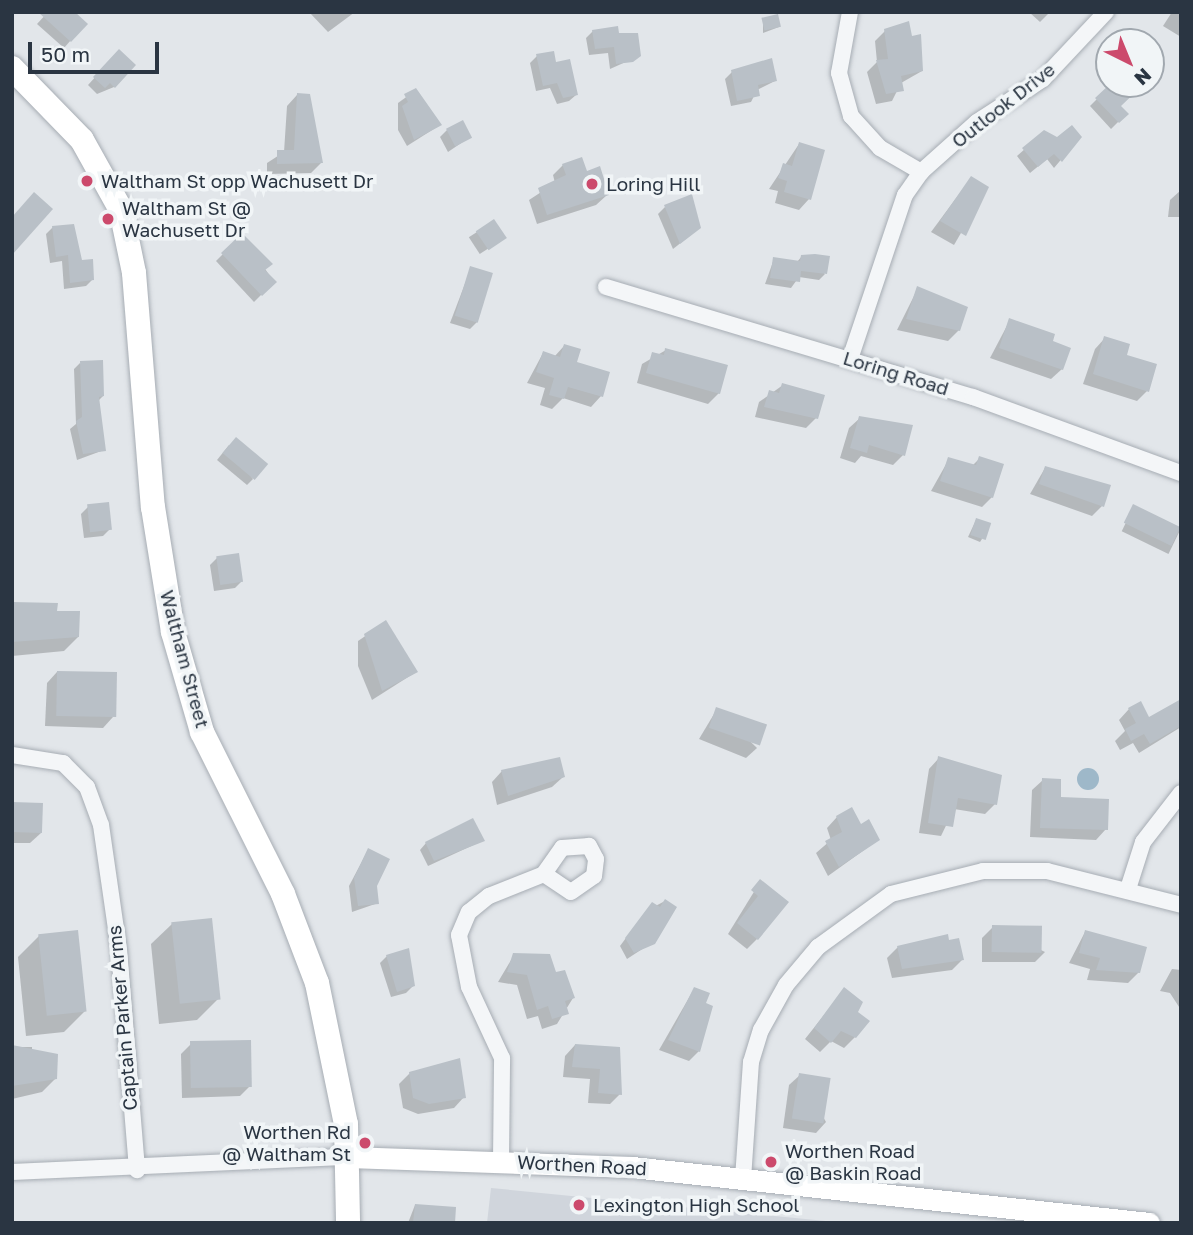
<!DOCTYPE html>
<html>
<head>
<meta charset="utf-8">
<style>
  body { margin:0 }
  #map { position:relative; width:1193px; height:1235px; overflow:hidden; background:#e2e6ea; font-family:"Golos Text",sans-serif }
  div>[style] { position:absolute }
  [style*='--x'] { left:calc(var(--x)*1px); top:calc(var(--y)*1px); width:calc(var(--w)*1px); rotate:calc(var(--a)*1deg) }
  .built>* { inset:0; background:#d0d5dc }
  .water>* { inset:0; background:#9eb8c9 }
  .round { border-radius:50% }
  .shadow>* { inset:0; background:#0003; transform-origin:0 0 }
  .building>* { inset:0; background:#b9c0c7; transform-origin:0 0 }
  .roads { filter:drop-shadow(0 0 2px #a7adb4) drop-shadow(0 0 2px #a7adb4) }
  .minor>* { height:16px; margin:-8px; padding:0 8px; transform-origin:8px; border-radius:8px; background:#f4f6f8 }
  .secondary>* { height:21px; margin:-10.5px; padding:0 10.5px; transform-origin:10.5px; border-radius:10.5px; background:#fff }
  .primary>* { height:24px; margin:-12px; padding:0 12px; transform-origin:12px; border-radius:12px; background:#fff }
  .dots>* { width:19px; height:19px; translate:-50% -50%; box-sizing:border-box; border:4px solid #f1f5f7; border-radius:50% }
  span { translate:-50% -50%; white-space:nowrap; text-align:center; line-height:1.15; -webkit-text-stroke:7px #f1f5f7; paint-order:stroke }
  .street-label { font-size:19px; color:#2a3542 }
  .poi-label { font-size:19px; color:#2a3542 }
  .left { translate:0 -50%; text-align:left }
  .right { translate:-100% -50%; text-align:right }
  .frame { position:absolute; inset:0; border:14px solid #2a3542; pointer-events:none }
  .north { position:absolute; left:1095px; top:28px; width:70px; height:70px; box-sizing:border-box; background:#f1f5f7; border:2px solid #a1a8af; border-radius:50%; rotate:137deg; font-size:19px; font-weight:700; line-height:28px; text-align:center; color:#2a3542 }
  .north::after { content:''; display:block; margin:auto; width:24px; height:32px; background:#cc4a6c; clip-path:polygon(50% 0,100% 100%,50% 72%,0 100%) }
  .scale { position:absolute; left:28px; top:42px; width:131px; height:32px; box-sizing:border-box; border:4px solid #2a3542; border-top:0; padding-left:9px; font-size:21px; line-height:24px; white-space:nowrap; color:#2a3542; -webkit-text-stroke:5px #f1f5f7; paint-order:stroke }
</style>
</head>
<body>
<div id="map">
  <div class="built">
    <div style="clip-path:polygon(491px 1188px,846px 1223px,487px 1223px)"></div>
  </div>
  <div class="water">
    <div class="round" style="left:1077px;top:768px;width:22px;height:22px"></div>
  </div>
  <div class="shadow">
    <div style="clip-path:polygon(48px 12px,85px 24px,64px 48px,37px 24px)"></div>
    <div style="clip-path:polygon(309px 12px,355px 12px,328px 32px)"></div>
    <div style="clip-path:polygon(1029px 12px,1050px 12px,1040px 22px)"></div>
    <div style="clip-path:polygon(1172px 12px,1181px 12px,1181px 37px,1163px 26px)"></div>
    <div style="clip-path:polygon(763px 20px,779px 27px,763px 33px)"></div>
    <div style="clip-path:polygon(593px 31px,617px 34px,639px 56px,610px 69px,608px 53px,589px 55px,586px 38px)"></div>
    <div style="clip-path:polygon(885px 31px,922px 71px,901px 83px,892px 101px,876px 104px,867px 72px,877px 62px,875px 41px)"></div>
    <div style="clip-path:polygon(119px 51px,114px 87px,97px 94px,88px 85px)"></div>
    <div style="clip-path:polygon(537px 56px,555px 64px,576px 95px,569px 101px,557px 104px,550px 88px,536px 91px,530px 63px)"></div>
    <div style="clip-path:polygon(732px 72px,775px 81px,757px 90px,751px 102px,731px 106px,725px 79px)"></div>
    <div style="clip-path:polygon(1112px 84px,1142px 84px,1119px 106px,1126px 114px,1111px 129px,1090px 106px)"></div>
    <div style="clip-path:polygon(416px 90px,440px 125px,407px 146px,398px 130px,398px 103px)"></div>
    <div style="clip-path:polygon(297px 95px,321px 163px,311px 173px,267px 174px,267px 163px,284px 152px,287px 106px)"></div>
    <div style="clip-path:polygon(447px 130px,470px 137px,448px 152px,440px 137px)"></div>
    <div style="clip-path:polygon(1044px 132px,1057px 139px,1080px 137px,1054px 168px,1047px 159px,1030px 173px,1017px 156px)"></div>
    <div style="clip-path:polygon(799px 144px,809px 199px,799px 210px,775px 203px,778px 191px,769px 189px)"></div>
    <div style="clip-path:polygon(563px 165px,586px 173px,607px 195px,596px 205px,537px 224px,529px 200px,555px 183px,553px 175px)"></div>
    <div style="clip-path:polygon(971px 178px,987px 188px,954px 245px,931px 232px)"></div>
    <div style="clip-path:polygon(1181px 190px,1181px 217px,1168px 217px,1170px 200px)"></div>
    <div style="clip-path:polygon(665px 207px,692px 234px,673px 249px,658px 214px)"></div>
    <div style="left:494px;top:221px;width:20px;height:30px;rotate:57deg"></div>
    <div style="clip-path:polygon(53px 227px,92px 280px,86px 286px,64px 289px,62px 261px,50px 263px,46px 234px)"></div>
    <div style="clip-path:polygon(242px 235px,274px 282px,254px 302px,216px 261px)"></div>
    <div style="clip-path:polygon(802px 256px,825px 274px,819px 280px,799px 277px,791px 288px,765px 284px,774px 259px,797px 262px)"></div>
    <div style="clip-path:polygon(471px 268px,477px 322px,470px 329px,450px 323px)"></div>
    <div style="clip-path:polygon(918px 288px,959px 330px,948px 341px,897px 330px)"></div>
    <div style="clip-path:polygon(1010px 320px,1051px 342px,1062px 369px,1051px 379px,990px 358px)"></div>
    <div style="clip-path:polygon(1105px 338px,1147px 391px,1137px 401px,1083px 384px,1095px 349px)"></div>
    <div style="clip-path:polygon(564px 346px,601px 396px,591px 407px,563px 398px,552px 409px,540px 405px,545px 388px,527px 383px,543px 353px,554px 357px)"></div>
    <div style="clip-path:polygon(666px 350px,719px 393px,708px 404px,637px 383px,642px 364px)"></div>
    <div style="clip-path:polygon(80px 363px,103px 396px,98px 401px,104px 450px,77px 460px,70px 429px,76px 424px,74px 369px)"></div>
    <div style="clip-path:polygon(783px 385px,816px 418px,806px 428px,755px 417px,759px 402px)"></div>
    <div style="clip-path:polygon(860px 418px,903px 455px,893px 465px,861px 456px,855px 463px,840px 458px,849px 428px)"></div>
    <div style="clip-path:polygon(229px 445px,253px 479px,247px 485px,217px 460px)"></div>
    <div style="clip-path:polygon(980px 458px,992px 497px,982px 507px,931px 491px,949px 459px,972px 466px)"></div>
    <div style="clip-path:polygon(1045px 468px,1102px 506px,1092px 516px,1030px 494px)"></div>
    <div style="left:1134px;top:506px;width:52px;height:28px;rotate:26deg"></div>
    <div style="clip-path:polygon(88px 507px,110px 529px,103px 536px,84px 538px,81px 514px)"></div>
    <div style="clip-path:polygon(976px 520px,982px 539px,980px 542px,968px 537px)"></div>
    <div style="clip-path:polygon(217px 558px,241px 582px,235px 588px,214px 591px,210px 565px)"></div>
    <div style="clip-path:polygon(12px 603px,56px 613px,78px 637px,64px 651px,12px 656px)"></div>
    <div style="clip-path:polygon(386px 622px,416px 672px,372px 700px,358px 666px,358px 641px)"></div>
    <div style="clip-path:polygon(57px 672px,113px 717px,103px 728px,45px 726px,47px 683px)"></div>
    <div style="clip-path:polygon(717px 709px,757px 748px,746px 758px,699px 739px)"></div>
    <div style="clip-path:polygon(1129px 709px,1148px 719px,1181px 711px,1181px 727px,1139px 753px,1133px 743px,1120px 750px,1115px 741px,1125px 731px,1119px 720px)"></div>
    <div style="clip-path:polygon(939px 758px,995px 804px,985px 814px,954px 809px,941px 836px,919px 833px,929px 769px)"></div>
    <div style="clip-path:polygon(502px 771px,563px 777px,552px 787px,497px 805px,492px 782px)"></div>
    <div style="clip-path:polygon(1043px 780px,1059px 798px,1106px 829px,1096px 840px,1030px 837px,1032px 790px)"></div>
    <div style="clip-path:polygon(12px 804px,41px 833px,30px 843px,12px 843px)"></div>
    <div style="clip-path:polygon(837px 817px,878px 840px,828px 876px,816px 853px,831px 840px,827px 828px)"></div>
    <div style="clip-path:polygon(482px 841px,428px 866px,420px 850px,426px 843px)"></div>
    <div style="clip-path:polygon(368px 850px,378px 903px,352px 912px,349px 886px)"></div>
    <div style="clip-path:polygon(760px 882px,757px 939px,747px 949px,728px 934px)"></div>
    <div style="clip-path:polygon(665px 901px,653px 942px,627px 959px,620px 946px,646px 911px)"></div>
    <div style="clip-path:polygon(172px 924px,218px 999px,197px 1020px,159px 1024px,151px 944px)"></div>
    <div style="clip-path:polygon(993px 927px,1045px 952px,1035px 962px,982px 962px,982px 938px)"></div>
    <div style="clip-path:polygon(1085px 932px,1139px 972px,1128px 983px,1087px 980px,1090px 969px,1069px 963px)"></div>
    <div style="clip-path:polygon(39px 936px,85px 1011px,64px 1032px,26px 1036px,18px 957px)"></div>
    <div style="clip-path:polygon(948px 942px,962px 960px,952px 970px,892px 978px,887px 958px,898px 947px)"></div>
    <div style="clip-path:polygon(514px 955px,554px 974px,573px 998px,557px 1024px,542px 1029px,538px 1016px,527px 1019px,517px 985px,498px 982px)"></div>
    <div style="clip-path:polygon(387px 956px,413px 986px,406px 993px,391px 997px,380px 963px)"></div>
    <div style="clip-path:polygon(1172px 969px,1181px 970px,1181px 1010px,1170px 993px,1160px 991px)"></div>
    <div style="clip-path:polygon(694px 989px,704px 1004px,699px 1051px,689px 1061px,659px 1050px)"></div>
    <div style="clip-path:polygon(844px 990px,856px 1012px,855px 1037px,844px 1048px,831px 1041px,820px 1052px,805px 1039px)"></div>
    <div style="clip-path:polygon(191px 1044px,250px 1086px,240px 1096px,182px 1098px,181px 1054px)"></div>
    <div style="clip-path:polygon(575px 1045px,619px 1048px,620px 1094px,610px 1104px,588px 1103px,590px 1079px,563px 1077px,565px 1056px)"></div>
    <div style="clip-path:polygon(12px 1047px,32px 1047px,32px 1055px,56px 1078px,42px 1092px,12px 1099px)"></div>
    <div style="clip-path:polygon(458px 1060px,464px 1097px,454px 1108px,418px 1114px,403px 1108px,399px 1084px,410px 1073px)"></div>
    <div style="clip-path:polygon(800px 1075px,826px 1122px,816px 1133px,783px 1128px,789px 1085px)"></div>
    <div style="clip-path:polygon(415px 1205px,453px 1223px,408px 1223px)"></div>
  </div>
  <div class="building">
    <div style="clip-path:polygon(38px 12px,75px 12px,88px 24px,71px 42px)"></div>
    <div style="left:778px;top:14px;width:13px;height:17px;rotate:77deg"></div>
    <div style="clip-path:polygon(909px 21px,912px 36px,921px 34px,923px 71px,901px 76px,904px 91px,886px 94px,876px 60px,888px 59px,884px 29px)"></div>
    <div style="clip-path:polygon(618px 26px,619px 33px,638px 33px,641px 56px,633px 62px,616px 64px,614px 47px,595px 49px,592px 30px)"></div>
    <div style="clip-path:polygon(119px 49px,136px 65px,115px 88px,110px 83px,105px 88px,93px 77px)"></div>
    <div style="clip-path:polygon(554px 51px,556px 62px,570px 59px,578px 95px,563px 98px,557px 83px,543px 86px,536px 54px)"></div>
    <div style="clip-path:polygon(772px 58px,777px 81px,758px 85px,760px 96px,737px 101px,731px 70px)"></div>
    <div style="clip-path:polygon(1110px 84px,1144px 84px,1121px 106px,1129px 114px,1119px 123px,1095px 98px)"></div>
    <div style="clip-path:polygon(416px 88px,442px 125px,414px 140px,402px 106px,408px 102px,404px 94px)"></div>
    <div style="clip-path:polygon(297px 93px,310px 94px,323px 163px,277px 164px,277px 150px,294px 150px)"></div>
    <div style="left:463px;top:120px;width:20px;height:19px;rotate:63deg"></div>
    <div style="clip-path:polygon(1072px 125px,1082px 137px,1062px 162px,1054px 154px,1038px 167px,1022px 148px,1044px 130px,1057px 137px)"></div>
    <div style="clip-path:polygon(799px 142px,825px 150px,811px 200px,784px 192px,787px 181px,778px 178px,783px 163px,792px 166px)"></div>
    <div style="clip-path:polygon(582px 157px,587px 171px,600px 166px,609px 195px,547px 215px,538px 188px,566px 175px,562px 164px)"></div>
    <div style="clip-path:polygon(971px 176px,989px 187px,966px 236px,940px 221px)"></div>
    <div style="clip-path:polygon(34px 192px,53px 209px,12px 255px,12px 217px)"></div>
    <div style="clip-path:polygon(692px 194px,701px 228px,680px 244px,664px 205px)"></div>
    <div style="left:494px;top:219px;width:23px;height:22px;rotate:56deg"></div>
    <div style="clip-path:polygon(52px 226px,74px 224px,82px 260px,93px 259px,94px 280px,70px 283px,68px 255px,56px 257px)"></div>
    <div style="clip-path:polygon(242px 233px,273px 264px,265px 270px,277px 282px,262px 296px,221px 253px)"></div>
    <div style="clip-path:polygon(815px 254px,830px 256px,827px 274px,801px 271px,800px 282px,770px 278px,773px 257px,800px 261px,801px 255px)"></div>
    <div style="left:470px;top:266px;width:24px;height:52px;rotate:17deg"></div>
    <div style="clip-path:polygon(917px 286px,968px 307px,960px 331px,906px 319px)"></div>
    <div style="clip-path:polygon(1009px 318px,1055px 334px,1053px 341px,1071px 348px,1063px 370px,999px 348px)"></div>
    <div style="clip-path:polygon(1104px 336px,1130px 344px,1127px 355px,1157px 364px,1149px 392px,1093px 374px)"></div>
    <div style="clip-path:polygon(564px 344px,581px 349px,577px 362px,610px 372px,603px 397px,568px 387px,564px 399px,549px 395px,554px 378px,536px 372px,543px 351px,560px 357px)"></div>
    <div style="clip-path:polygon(665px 348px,728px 365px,720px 394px,646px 373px,652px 352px,664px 355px)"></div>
    <div style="clip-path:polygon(103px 360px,104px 396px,99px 397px,106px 451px,83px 454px,76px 421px,82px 417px,80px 361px)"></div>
    <div style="clip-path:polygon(782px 383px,825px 395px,818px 419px,764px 407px,769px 390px,779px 393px)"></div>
    <div style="clip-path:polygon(859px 416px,913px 425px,905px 456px,869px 445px,867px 453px,850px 448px)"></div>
    <div style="left:236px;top:437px;width:42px;height:21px;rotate:40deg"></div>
    <div style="clip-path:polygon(979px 456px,1004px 464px,993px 498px,940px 481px,948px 457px,976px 465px)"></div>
    <div style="clip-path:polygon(1045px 466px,1111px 485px,1104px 507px,1039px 484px)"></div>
    <div style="left:109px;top:502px;width:28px;height:22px;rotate:84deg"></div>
    <div style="left:1133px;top:504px;width:53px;height:21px;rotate:26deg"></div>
    <div style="left:976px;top:518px;width:16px;height:18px;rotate:18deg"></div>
    <div style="left:239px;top:553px;width:29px;height:23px;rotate:82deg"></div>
    <div style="clip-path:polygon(12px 602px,58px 603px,57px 611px,80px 611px,79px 637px,12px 642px)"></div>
    <div style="clip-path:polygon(386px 620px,418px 672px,382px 691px,364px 634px)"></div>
    <div style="left:57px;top:671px;width:60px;height:45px;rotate:1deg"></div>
    <div style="clip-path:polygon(1181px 699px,1181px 726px,1150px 744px,1144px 734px,1131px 741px,1125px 729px,1136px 723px,1128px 708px,1141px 701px,1149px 717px)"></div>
    <div style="left:716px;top:707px;width:54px;height:22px;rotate:19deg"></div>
    <div style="clip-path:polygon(938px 756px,1002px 775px,997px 805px,958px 798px,953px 827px,928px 823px)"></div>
    <div style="clip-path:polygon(560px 757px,565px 777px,508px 796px,501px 770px)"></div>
    <div style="clip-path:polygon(1042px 778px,1061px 779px,1061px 797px,1109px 799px,1108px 830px,1040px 828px)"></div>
    <div style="left:12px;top:802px;width:31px;height:30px;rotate:2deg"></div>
    <div style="clip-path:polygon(852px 807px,861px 824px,869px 819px,880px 840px,839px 867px,825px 841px,842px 832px,836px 816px)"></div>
    <div style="clip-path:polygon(473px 818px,485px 841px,434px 861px,425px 842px)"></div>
    <div style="clip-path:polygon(368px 848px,390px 859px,377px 886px,379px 904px,358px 906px,354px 878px)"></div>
    <div style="clip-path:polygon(760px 879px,789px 902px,758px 940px,737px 923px,758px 896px,751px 890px)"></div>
    <div style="clip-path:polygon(665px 899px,677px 907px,655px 944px,634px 953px,625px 938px,652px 902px,660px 907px)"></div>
    <div style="left:212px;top:918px;width:82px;height:41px;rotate:84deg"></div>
    <div style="left:992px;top:925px;width:50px;height:27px;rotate:1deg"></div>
    <div style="left:78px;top:930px;width:82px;height:40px;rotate:84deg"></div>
    <div style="clip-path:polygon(1085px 930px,1147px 947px,1140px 973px,1096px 970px,1100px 958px,1079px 953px)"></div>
    <div style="clip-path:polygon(948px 934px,949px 940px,959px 938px,964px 960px,902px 969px,897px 946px)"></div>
    <div style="clip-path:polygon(409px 948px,415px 986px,397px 992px,386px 955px)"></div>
    <div style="clip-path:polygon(513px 953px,550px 954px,556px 972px,565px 970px,575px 998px,565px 1001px,569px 1014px,552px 1019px,548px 1006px,537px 1010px,527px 975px,507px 972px)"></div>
    <div style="clip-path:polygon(694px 987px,710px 993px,706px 1003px,713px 1006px,700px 1052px,668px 1040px)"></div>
    <div style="clip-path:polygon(844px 987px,863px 1002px,858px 1012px,870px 1021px,856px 1038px,841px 1031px,831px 1043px,814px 1028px)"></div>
    <div style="left:251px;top:1040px;width:47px;height:61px;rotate:89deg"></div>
    <div style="clip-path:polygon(575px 1044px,620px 1047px,622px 1095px,598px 1093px,600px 1069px,572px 1067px)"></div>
    <div style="clip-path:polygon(12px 1045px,58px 1054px,57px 1079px,12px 1086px)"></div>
    <div style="clip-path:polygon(460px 1058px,466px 1098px,429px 1104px,413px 1098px,409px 1072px)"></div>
    <div style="left:799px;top:1073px;width:32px;height:46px;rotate:9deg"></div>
    <div style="clip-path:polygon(415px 1204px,456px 1207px,455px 1223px,413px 1223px)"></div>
  </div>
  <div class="roads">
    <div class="minor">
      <div style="--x:850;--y:12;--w:62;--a:100.2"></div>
      <div style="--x:839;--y:73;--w:45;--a:74.4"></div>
      <div style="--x:851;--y:116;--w:43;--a:47.8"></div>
      <div style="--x:880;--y:148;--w:48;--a:30.3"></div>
      <div style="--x:606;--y:287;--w:383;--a:16.7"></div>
      <div style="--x:973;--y:397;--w:221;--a:20.1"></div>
      <div style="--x:850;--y:359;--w:173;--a:-71.5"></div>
      <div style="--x:905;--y:195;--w:28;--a:-55"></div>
      <div style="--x:921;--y:172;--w:75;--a:-41.8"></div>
      <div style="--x:977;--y:122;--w:79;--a:-33.1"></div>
      <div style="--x:1043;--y:79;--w:92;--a:-46.8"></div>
      <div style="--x:12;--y:755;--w:52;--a:8.9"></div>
      <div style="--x:63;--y:763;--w:34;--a:45"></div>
      <div style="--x:87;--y:787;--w:40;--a:69.8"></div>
      <div style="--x:101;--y:825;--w:126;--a:81.8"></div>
      <div style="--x:119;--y:950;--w:221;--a:85.3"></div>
      <div style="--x:1128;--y:889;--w:49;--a:-72.3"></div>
      <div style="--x:1143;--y:842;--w:62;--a:-52.2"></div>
      <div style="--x:501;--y:1161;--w:103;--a:-89.4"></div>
      <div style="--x:502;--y:1058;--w:78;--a:-114.9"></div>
      <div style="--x:469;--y:987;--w:53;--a:-100.9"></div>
      <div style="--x:459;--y:935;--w:25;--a:-67"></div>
      <div style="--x:469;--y:912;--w:26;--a:-39"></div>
      <div style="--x:489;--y:896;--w:59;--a:-21.8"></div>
      <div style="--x:544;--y:874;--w:32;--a:34"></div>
      <div style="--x:571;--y:892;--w:28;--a:-35"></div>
      <div style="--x:594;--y:876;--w:17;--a:-83"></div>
      <div style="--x:596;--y:859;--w:15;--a:-118"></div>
      <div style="--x:589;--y:846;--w:27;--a:176"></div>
      <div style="--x:562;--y:848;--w:32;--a:125"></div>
      <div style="--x:12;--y:1172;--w:336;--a:-2.6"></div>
      <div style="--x:743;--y:1179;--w:117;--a:-86.1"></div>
      <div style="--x:751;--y:1062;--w:34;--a:-73"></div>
      <div style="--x:761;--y:1030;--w:51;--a:-60.9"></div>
      <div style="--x:786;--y:985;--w:50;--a:-49.9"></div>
      <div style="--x:818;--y:947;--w:90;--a:-36"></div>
      <div style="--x:891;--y:894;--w:95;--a:-14"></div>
      <div style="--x:983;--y:871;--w:64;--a:0"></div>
      <div style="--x:1047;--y:871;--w:138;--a:14.2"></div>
    </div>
    <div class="secondary">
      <div style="--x:348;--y:1157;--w:284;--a:2"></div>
      <div style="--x:632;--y:1167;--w:520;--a:6.18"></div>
    </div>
    <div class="primary">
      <div style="--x:12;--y:68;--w:100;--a:45.8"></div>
      <div style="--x:82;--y:140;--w:80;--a:60.9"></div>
      <div style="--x:121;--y:210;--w:64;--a:78.3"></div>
      <div style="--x:134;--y:273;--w:235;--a:85.4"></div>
      <div style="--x:153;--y:507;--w:127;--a:80.9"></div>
      <div style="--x:173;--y:632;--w:104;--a:73.8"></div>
      <div style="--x:202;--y:732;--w:181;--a:63.4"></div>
      <div style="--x:283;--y:894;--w:95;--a:69.1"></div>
      <div style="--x:317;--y:983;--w:144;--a:78.4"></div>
      <div style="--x:346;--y:1124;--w:99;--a:88.8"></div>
    </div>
  </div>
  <div class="dots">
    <div style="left:87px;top:181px;background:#cc4a6c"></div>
    <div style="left:592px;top:184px;background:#cc4a6c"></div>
    <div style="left:108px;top:219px;background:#cc4a6c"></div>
    <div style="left:365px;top:1143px;background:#cc4a6c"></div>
    <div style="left:771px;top:1162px;background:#cc4a6c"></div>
    <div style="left:579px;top:1205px;background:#cc4a6c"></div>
  </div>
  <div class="street-label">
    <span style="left:1003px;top:105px;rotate:-38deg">Outlook Drive</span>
    <span style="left:896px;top:373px;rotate:17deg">Loring Road</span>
    <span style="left:185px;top:659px;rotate:75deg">Waltham Street</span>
    <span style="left:122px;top:1018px;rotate:-95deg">Captain Parker Arms</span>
    <span style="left:582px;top:1165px;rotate:3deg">Worthen Road</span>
  </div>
  <div class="poi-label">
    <span class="left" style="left:101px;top:181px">Waltham St opp Wachusett Dr</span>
    <span class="left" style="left:606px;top:184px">Loring Hill</span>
    <span class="left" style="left:122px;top:219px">Waltham St @<br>Wachusett Dr</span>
    <span class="right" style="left:351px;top:1143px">Worthen Rd<br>@ Waltham St</span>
    <span class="left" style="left:785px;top:1162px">Worthen Road<br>@ Baskin Road</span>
    <span class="left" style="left:593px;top:1205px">Lexington High School</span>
  </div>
  <div class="frame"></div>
  <div class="north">N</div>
  <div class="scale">50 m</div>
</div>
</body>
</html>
